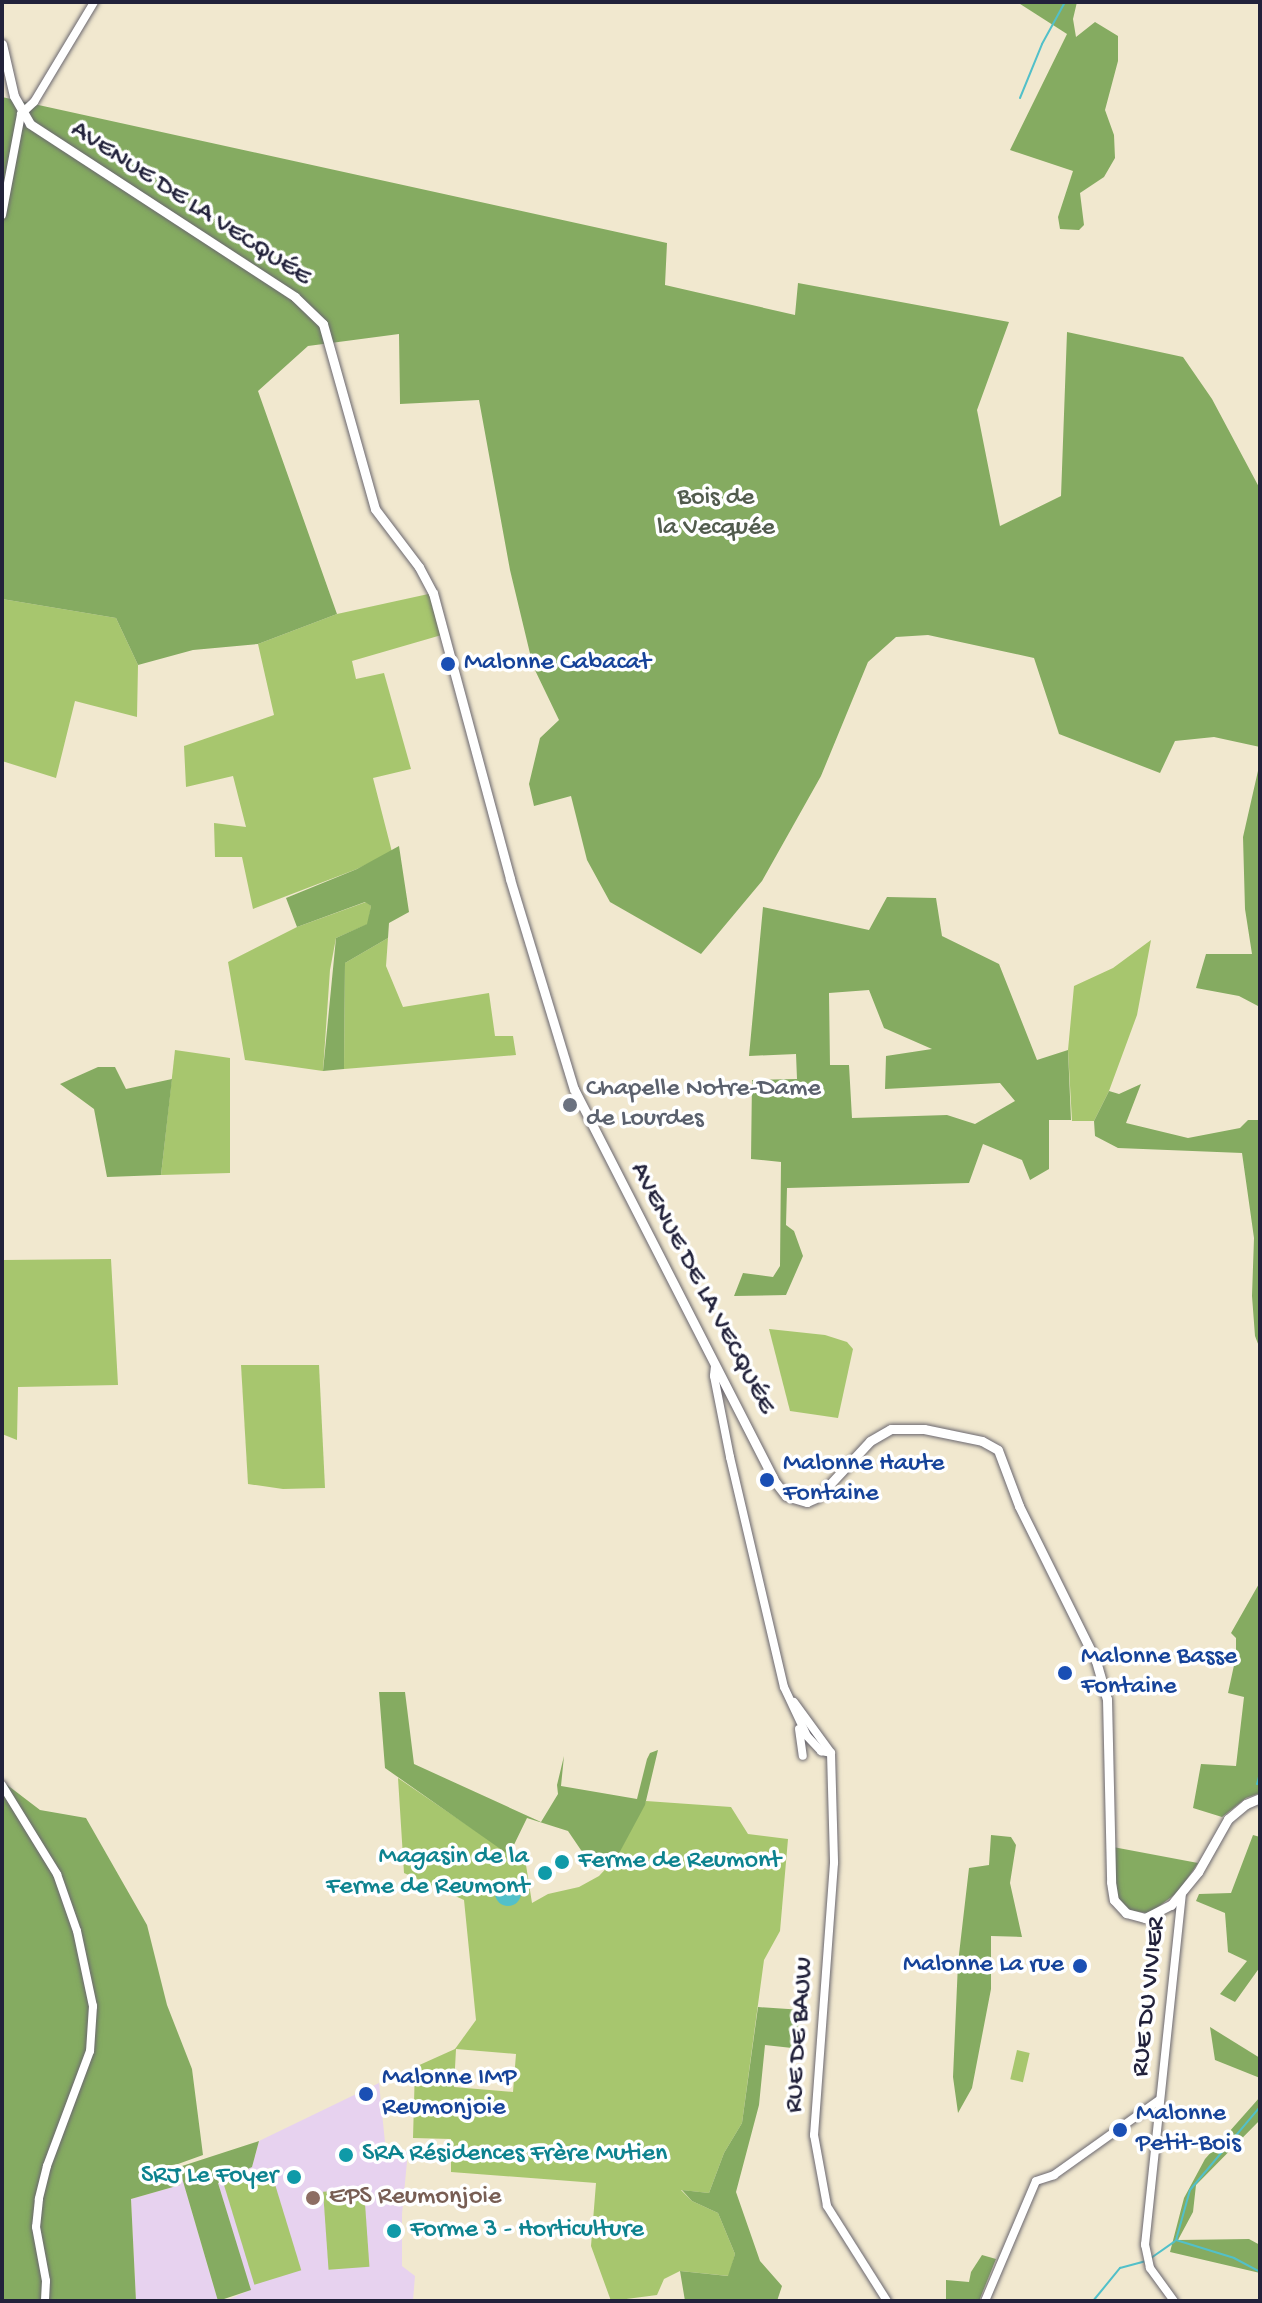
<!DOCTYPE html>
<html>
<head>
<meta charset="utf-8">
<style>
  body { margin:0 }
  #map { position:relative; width:1262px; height:2303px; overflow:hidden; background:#f1e8cf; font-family:"Gochi Hand",sans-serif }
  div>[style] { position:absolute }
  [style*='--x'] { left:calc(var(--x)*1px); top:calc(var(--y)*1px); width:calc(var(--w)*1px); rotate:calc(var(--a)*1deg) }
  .built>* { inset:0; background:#e7d2ef }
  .green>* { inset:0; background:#a7c66e; transform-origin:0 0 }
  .forest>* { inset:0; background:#85ab61 }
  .water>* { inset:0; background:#52c0c9 }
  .round { border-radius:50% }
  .stream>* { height:2px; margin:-1px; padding:0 1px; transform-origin:1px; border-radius:1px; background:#52c0c9 }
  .roads { filter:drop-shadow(0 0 2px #6a676f) drop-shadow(0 0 2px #6a676f) }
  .tertiary>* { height:8px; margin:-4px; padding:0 4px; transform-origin:4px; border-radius:4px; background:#fff }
  .secondary>* { height:9px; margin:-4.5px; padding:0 4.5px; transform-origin:4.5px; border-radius:4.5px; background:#fff }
  .dots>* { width:22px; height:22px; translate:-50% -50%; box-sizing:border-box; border:4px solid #fff; border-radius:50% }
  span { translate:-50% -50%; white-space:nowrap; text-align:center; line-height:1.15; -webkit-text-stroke:7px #fff; paint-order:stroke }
  .street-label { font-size:26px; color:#22223b }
  .park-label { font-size:26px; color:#515b4d }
  .transit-label { font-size:26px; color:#164399 }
  .left { translate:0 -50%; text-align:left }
  .right { translate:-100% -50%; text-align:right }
  .worship-label { font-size:26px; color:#5b616d }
  .culture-label { font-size:26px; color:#0d838f }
  .education-label { font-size:26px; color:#785e54 }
  .frame { position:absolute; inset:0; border:4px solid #22223b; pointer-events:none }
</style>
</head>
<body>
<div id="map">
  <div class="built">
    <div style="clip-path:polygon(379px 2083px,386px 2152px,408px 2151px,402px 2214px,402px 2266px,415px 2276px,413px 2301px,225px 2301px,250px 2290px,218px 2183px,252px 2167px,259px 2141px)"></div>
    <div style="clip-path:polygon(179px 2167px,218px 2301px,136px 2301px,131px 2199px,180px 2185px)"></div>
  </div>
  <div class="green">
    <div style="clip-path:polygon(433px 593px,445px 634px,352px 661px,356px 679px,384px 673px,411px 769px,373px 778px,392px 852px,357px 869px,253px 909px,242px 857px,215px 857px,214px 823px,246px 827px,233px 776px,186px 787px,184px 746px,274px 715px,258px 644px,337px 614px)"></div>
    <div style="clip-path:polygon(2px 599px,116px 618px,138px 665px,137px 717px,75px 701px,56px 778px,2px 761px)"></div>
    <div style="clip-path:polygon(366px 902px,371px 906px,368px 924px,336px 938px,330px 970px,323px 1071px,245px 1060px,228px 962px,297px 927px)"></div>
    <div style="clip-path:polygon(388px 938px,386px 966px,403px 1007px,489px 993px,495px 1036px,513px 1036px,516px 1055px,344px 1069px,345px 963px)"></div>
    <div style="clip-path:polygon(1151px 940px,1137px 1015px,1109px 1091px,1094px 1121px,1072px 1121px,1068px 1050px,1074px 986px,1113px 968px)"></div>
    <div style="clip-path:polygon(175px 1050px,230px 1058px,230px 1173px,161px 1175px)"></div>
    <div style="clip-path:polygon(111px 1259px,118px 1385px,18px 1387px,17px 1440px,2px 1434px,2px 1260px)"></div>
    <div style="clip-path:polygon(769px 1329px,825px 1335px,847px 1342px,853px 1349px,838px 1418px,790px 1411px)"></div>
    <div style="clip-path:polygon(241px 1365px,319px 1365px,325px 1488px,283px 1489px,248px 1484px)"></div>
    <div style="clip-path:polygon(evenodd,398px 1778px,526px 1865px,532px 1903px,548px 1894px,579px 1887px,599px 1876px,616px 1858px,646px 1801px,731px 1807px,748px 1834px,788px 1839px,780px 1931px,764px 1960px,742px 2123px,724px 2153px,709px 2193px,681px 2190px,692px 2201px,718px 2213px,735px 2254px,729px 2276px,680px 2271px,664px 2279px,657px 2295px,611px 2301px,591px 2246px,596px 2183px,451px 2172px,451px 2139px,413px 2138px,415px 2067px,455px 2049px,476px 2020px,464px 1900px,404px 1873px,398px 1778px,456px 2049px,516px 2054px,513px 2092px,454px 2087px,456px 2049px)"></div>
    <div style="left:1017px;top:2050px;width:13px;height:30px;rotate:13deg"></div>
    <div style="left:270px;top:2168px;width:107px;height:49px;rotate:73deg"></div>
    <div style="left:364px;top:2189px;width:78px;height:41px;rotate:86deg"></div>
  </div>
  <div class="forest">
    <div style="clip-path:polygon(1017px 2px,1077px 2px,1073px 19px,1076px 37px,1095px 22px,1118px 36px,1118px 61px,1105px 110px,1114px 135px,1115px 158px,1104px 177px,1080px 193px,1084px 225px,1079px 230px,1060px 229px,1058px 217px,1073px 171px,1010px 150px,1067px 34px)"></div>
    <div style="clip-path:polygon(2px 97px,667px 243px,665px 285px,795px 315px,798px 283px,1009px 322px,977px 410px,1000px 526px,1061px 496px,1067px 332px,1183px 357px,1212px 399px,1260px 489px,1260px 747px,1214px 737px,1175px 741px,1160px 773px,1059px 734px,1034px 658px,928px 635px,896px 637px,868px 662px,821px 776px,762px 881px,701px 954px,610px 902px,587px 860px,571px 796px,534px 806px,529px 784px,540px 738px,559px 720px,533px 666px,510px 570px,479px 400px,400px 404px,399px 334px,308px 346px,258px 391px,337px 614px,258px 644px,193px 650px,138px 665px,116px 618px,2px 599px)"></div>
    <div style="clip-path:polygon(1260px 762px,1260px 1000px,1258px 1006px,1239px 996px,1196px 988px,1206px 954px,1252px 954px,1245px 909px,1243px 837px)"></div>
    <div style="clip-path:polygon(399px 846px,409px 912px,389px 923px,388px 938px,345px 963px,344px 1069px,323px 1071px,336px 938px,367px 924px,371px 906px,365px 902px,297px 927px,286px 898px,357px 869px)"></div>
    <div style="clip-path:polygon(evenodd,887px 897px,936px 898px,942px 936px,999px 964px,1037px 1060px,1068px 1050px,1071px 1120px,1049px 1120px,1049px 1169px,1030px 1180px,1022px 1160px,983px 1144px,969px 1183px,787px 1188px,786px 1225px,794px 1231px,803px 1256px,786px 1295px,734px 1296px,743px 1273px,773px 1277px,780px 1266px,781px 1162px,751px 1159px,752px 1080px,797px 1079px,796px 1054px,749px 1056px,763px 907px,869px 930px,887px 897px,869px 990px,884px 1028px,932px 1049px,886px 1056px,885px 1089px,1000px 1083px,1015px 1101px,975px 1124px,947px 1115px,852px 1118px,849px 1065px,830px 1065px,829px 993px,869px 990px)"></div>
    <div style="clip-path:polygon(98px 1067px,115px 1067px,126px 1089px,172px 1079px,161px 1175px,107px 1177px,94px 1109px,60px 1084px)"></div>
    <div style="clip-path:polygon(1141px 1084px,1126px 1123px,1188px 1138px,1240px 1128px,1248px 1120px,1260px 1120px,1260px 1349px,1255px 1336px,1252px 1296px,1254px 1238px,1242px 1153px,1118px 1148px,1095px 1136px,1094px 1121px,1109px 1091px,1119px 1094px)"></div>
    <div style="clip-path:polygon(1260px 1582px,1260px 1793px,1246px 1798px,1222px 1817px,1193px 1808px,1201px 1764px,1236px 1766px,1244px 1697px,1228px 1693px,1236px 1656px,1236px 1638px,1231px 1633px)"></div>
    <div style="clip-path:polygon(379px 1692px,405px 1692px,414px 1764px,541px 1822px,558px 1794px,557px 1785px,564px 1756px,561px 1786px,637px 1799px,647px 1759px,650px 1753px,658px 1750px,645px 1805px,616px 1859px,608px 1866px,596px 1862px,585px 1856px,568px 1831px,527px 1818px,509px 1855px,385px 1768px)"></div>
    <div style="clip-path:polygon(2px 1781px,40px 1810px,86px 1818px,147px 1925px,167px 2005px,192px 2069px,203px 2155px,178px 2164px,142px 2170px,179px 2167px,259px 2141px,252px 2167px,218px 2183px,251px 2290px,218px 2301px,180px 2171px,180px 2185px,131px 2199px,136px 2301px,2px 2301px)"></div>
    <div style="clip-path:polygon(991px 1835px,1011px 1837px,1016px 1845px,1010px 1883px,1022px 1937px,991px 1936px,991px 1989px,972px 2088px,958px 2113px,953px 2077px,958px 1963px,969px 1868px,989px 1865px)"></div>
    <div style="clip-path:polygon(1253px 1835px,1260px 1837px,1260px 1967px,1235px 2002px,1220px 1994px,1247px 1961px,1228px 1952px,1225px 1913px,1196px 1901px,1199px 1894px,1231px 1893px)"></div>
    <div style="clip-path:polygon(1113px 1847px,1198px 1863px,1178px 1892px,1154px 1910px,1147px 1913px,1127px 1910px,1117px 1897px)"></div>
    <div style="clip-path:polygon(758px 2007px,803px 2010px,792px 2048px,765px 2045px,759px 2105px,736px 2192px,760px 2261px,782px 2286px,777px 2301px,685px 2301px,680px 2271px,728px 2276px,735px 2254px,718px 2213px,692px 2201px,682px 2190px,709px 2193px,724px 2153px,742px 2123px)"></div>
    <div style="clip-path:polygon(1210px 2027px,1260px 2058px,1260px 2078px,1215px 2060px)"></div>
    <div style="clip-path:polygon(1260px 2097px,1260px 2120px,1196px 2185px,1193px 2212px,1178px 2240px,1249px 2239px,1260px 2245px,1260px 2273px,1170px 2252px,1184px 2198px,1205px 2159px)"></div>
    <div style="clip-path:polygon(982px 2255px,996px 2259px,979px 2301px,946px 2301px,946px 2280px,969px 2282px,971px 2272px)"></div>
  </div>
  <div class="water">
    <div class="round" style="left:495px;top:1880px;width:26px;height:26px"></div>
  </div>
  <div class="stream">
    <div style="--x:1020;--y:98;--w:58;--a:-67.8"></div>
    <div style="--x:1042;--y:44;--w:48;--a:-61.3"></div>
    <div style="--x:1260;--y:1773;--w:11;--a:105"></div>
    <div style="--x:1257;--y:1784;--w:3;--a:0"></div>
    <div style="--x:1176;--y:2240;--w:52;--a:-74.4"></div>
    <div style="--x:1190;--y:2190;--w:109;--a:-49.9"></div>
    <div style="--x:1176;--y:2240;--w:61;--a:17.2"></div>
    <div style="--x:1234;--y:2258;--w:30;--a:28"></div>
    <div style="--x:1151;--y:2258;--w:29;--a:-35"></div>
    <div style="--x:1093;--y:2301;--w:43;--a:-50.7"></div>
    <div style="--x:1120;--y:2268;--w:27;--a:-15"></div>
  </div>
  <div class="roads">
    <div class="tertiary">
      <div style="--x:2;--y:215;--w:103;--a:-79.3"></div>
      <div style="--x:21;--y:114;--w:18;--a:-43"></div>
      <div style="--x:34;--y:102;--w:117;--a:-59"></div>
      <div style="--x:715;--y:1366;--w:10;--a:96"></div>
      <div style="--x:714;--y:1376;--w:83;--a:78.8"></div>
      <div style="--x:730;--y:1457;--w:236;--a:76.8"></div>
      <div style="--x:784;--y:1687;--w:54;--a:64.9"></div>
      <div style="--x:807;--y:1736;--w:21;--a:47"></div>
      <div style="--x:821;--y:1751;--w:10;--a:11"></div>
      <div style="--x:794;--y:1702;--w:63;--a:54"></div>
      <div style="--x:799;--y:1729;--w:27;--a:82"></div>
      <div style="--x:831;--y:1753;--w:110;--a:88.4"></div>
      <div style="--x:834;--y:1863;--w:273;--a:94.2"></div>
      <div style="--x:814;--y:2135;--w:72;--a:79.6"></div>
      <div style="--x:827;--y:2206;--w:112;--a:57.7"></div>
      <div style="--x:2;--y:1785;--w:105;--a:58.3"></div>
      <div style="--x:57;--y:1874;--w:60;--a:70.7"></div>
      <div style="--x:77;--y:1931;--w:77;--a:78"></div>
      <div style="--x:93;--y:2006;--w:45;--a:93.8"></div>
      <div style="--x:90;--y:2051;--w:123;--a:110.5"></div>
      <div style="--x:47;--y:2166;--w:34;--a:104"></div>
      <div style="--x:39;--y:2199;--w:28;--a:96"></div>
      <div style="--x:36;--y:2227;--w:55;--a:79.5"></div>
      <div style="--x:46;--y:2281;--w:20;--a:93"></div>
      <div style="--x:985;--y:2301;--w:130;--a:-67"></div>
      <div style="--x:1036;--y:2181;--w:19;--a:-18"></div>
      <div style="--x:1054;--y:2175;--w:129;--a:-35.5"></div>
      <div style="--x:1174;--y:2301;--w:41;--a:-126"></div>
      <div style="--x:1150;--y:2268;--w:24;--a:-102"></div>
      <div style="--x:1145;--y:2245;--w:352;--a:-84"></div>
    </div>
    <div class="secondary">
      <div style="--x:2;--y:44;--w:53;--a:77"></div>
      <div style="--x:14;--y:96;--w:32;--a:60"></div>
      <div style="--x:30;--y:124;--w:316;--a:33.1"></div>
      <div style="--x:295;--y:297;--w:39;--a:44"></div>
      <div style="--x:323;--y:324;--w:192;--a:74.3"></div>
      <div style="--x:375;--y:509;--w:73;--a:52.8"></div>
      <div style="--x:419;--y:567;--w:30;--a:62"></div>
      <div style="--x:433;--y:593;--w:296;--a:74.9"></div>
      <div style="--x:510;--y:879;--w:220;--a:73.1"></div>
      <div style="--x:574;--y:1089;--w:443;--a:62.9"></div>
      <div style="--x:776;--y:1483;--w:16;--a:52"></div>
      <div style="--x:786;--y:1496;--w:22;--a:16"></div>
      <div style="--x:807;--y:1502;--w:12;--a:-24"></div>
      <div style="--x:818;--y:1497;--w:76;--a:-47.1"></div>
      <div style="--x:870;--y:1441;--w:24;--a:-30"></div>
      <div style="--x:891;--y:1429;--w:33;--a:0"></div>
      <div style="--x:924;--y:1429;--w:59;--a:11.7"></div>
      <div style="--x:982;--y:1441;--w:18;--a:29"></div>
      <div style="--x:998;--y:1450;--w:60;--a:69.4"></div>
      <div style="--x:1019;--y:1506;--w:173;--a:63.6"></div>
      <div style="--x:1096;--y:1661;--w:40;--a:74"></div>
      <div style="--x:1107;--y:1699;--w:183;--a:88.7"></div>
      <div style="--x:1111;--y:1882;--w:18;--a:81"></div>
      <div style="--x:1114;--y:1900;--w:18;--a:47"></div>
      <div style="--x:1126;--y:1913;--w:20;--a:15"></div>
      <div style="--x:1145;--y:1918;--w:29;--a:-27"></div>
      <div style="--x:1171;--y:1905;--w:43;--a:-50.7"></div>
      <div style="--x:1198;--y:1872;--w:61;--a:-60.5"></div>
      <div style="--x:1228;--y:1819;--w:23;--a:-40"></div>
      <div style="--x:1246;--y:1804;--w:15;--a:-23"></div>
    </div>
  </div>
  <div class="dots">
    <div style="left:448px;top:664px;background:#1a4fb4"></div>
    <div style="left:570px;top:1105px;background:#6b7280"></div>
    <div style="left:767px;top:1480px;background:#1a4fb4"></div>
    <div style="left:1065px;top:1673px;background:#1a4fb4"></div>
    <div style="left:562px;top:1862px;background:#0f9aa8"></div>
    <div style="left:545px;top:1873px;background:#0f9aa8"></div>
    <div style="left:1080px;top:1966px;background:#1a4fb4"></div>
    <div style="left:366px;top:2094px;background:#1a4fb4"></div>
    <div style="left:1120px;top:2130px;background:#1a4fb4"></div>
    <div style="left:346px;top:2155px;background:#0f9aa8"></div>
    <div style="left:294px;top:2177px;background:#0f9aa8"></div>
    <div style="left:313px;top:2198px;background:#8d6e63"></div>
    <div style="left:394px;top:2231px;background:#0f9aa8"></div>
  </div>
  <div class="street-label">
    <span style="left:190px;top:205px;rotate:33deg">AVENUE DE LA VECQUÉE</span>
    <span style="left:701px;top:1289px;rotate:62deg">AVENUE DE LA VECQUÉE</span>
    <span style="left:1150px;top:1997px;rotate:-84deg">RUE DU VIVIER</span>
    <span style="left:801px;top:2035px;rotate:-86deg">RUE DE BAUW</span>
  </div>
  <div class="park-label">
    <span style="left:716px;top:514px">Bois de<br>la Vecquée</span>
  </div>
  <div class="transit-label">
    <span class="left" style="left:464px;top:664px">Malonne Cabacat</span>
    <span class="left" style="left:783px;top:1480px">Malonne Haute<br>Fontaine</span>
    <span class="left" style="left:1081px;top:1673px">Malonne Basse<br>Fontaine</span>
    <span class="right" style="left:1064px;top:1966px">Malonne La rue</span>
    <span class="left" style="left:382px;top:2094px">Malonne IMP<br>Reumonjoie</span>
    <span class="left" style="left:1136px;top:2130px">Malonne<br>Petit-Bois</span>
  </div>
  <div class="worship-label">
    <span class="left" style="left:586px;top:1105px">Chapelle Notre-Dame<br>de Lourdes</span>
  </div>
  <div class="culture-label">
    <span class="right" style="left:529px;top:1873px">Magasin de la<br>Ferme de Reumont</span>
    <span class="left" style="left:578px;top:1862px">Ferme de Reumont</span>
    <span class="left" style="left:362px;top:2155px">SRA Résidences Frère Mutien</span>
    <span class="right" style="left:278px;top:2177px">SRJ Le Foyer</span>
    <span class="left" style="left:410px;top:2231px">Forme 3 - Horticulture</span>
  </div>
  <div class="education-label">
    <span class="left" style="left:329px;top:2198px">EPS Reumonjoie</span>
  </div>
  <div class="frame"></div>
</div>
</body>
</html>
